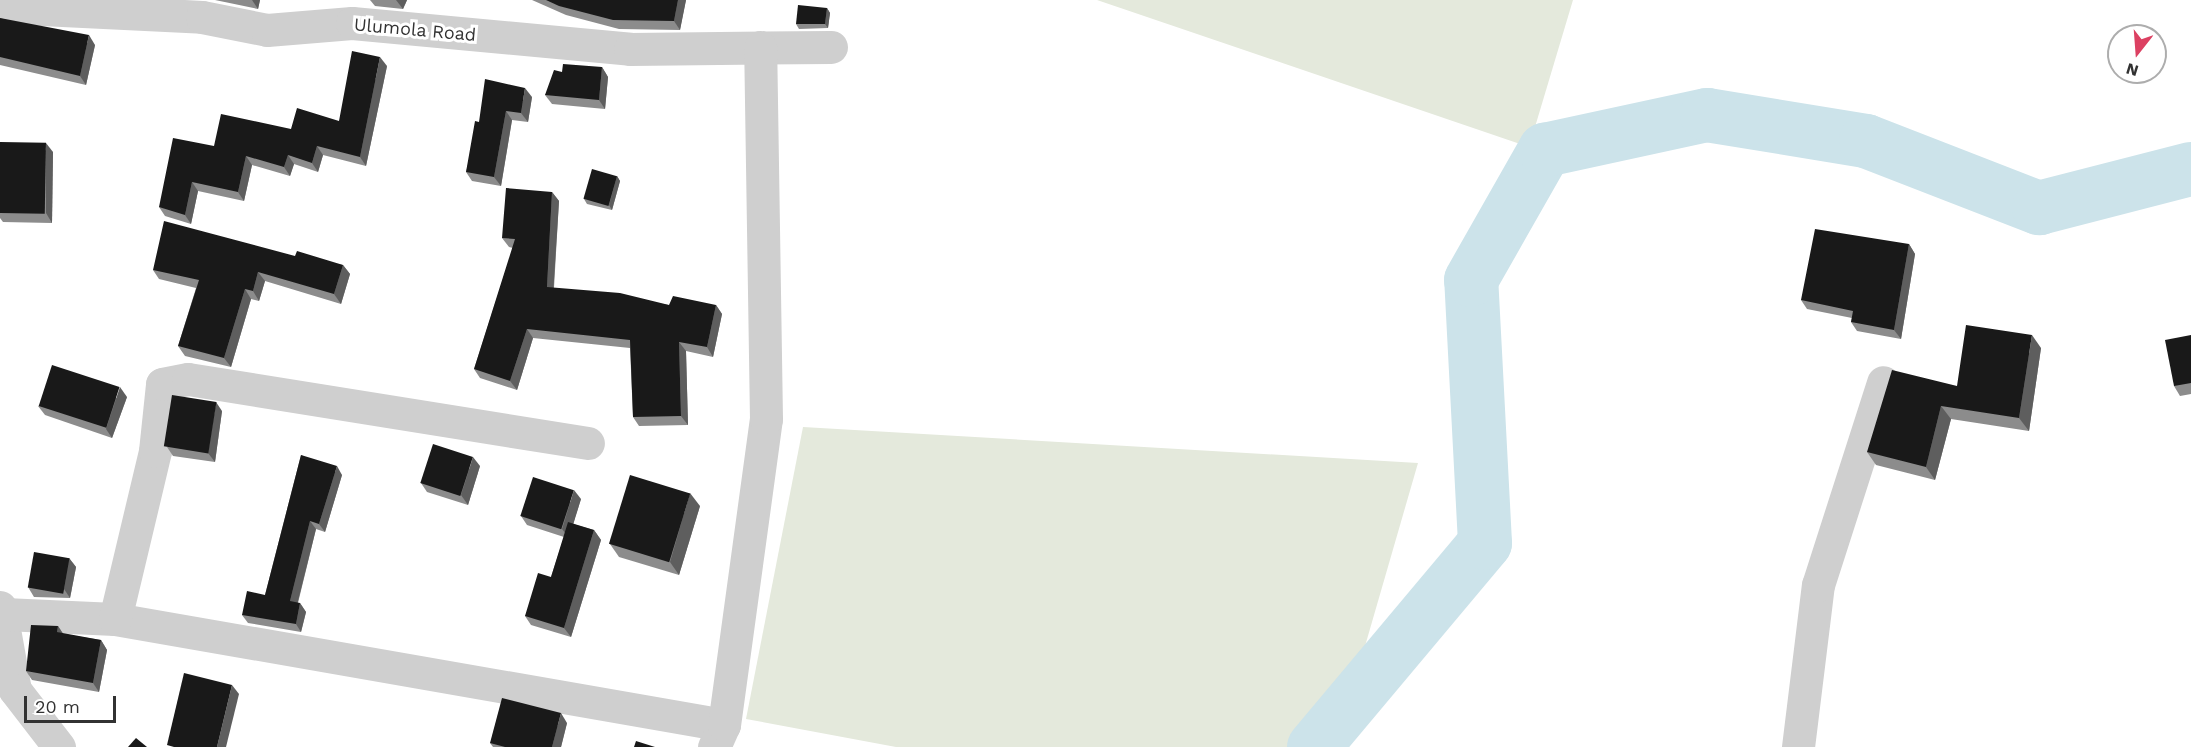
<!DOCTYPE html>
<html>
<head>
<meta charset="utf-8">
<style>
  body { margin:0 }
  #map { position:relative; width:2191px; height:747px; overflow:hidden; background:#fff; font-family:"Work Sans",sans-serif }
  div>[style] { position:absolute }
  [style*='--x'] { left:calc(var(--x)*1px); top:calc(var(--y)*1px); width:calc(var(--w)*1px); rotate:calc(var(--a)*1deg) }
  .green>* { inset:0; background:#e4e9dc }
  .river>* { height:54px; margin:-27px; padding:0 27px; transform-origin:27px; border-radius:27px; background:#cce3ea }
  .minor>* { height:33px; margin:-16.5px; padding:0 16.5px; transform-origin:16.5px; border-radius:16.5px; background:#cfcfcf }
  .wall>* { inset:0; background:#8c8c8c }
  .shaded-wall>* { inset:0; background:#5e5e5e }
  .building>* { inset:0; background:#191919; transform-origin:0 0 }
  span { translate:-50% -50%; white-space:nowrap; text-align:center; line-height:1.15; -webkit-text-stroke:6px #fff; paint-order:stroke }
  .street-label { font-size:18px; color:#323232 }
  .north { position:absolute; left:2107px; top:24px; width:60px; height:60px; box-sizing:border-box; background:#fff; border:2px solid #adadad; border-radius:50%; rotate:197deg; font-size:16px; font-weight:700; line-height:24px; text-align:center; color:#323232 }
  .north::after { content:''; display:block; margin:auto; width:21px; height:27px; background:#dc4162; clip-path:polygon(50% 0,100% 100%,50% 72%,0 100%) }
  .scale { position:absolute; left:24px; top:696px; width:92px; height:27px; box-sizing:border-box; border:3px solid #323232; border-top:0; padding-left:8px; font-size:18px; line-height:21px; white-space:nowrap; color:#323232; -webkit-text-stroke:4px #fff; paint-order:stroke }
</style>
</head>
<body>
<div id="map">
  <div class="green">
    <div style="clip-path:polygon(1097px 0,1573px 0,1529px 147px)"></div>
    <div style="clip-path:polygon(803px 427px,1418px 463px,1361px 660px,1295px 747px,896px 747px,746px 719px)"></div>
  </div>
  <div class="river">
    <div style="--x:1314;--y:747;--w:266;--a:-50"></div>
    <div style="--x:1485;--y:543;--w:263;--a:-93"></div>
    <div style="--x:1471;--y:280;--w:150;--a:-60.4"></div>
    <div style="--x:1545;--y:150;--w:166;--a:-12.2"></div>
    <div style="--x:1707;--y:115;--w:161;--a:9.3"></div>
    <div style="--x:1866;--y:141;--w:186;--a:21.2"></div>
    <div style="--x:2039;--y:208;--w:157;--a:-14.4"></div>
  </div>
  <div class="minor">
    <div style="--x:0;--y:7;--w:202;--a:2.8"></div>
    <div style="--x:202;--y:17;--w:66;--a:11.3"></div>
    <div style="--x:267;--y:30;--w:85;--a:-4.7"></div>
    <div style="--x:352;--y:23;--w:279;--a:5.3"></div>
    <div style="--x:630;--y:49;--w:201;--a:-0.6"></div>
    <div style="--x:0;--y:607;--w:84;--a:79.8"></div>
    <div style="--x:15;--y:690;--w:72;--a:52.3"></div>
    <div style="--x:4;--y:614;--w:111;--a:2.6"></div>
    <div style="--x:115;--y:619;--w:618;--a:9.87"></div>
    <div style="--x:115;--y:619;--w:173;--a:-76.6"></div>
    <div style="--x:155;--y:451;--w:67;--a:-84"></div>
    <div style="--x:162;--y:384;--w:26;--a:-11"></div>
    <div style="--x:188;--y:379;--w:405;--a:9.1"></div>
    <div style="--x:714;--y:747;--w:24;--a:-66"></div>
    <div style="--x:724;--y:725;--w:309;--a:-82.2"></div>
    <div style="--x:766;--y:419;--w:372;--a:-90.9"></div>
    <div style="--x:1798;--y:747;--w:163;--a:-83"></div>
    <div style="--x:1818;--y:585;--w:213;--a:-72.2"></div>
  </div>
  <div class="wall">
    <div style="clip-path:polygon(215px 0,260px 0,258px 9px)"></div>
    <div style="clip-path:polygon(370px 0,407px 0,403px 9px,375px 6px)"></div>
    <div style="clip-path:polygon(532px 0,686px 0,680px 30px,619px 29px,566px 15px)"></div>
    <div style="clip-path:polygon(827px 8px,830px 13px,828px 28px,799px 29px,796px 24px)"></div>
    <div style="clip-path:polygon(0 18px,95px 45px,86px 85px,0 65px)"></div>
    <div style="clip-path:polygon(387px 66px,366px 166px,323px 155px,318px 172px,294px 164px,290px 176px,252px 165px,244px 201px,198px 191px,191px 224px,165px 216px,159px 207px,214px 146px,291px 129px,339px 121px)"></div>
    <div style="clip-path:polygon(602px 67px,608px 77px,605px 109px,552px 104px,545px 95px,562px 72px)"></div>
    <div style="clip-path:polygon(532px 97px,528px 122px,512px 120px,501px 186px,472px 181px,466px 172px,479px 122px)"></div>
    <div style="clip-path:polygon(0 142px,53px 152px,52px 223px,3px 222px,0 218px)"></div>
    <div style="clip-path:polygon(617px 176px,620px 181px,612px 210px,587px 204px,584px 199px)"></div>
    <div style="clip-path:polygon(552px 192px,559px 201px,554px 288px,669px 305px,716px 305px,722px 314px,713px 357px,686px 351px,688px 425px,639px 426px,633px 417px,630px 348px,533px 338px,517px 390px,480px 378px,474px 369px,513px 248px,509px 247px,502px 238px)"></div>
    <div style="clip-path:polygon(1909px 244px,1915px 254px,1901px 339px,1857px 331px,1851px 322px,1852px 318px,1807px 309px,1801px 300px)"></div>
    <div style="clip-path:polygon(295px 256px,343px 265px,350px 274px,341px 304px,265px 281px,259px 301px,251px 299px,231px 367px,185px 356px,178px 346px,196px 288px,159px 279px,153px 270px)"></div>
    <div style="clip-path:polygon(2191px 335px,2191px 394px,2180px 396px,2174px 386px)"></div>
    <div style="clip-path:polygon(2041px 348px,2029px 431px,1951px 419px,1935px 480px,1876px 465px,1867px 452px,1957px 386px)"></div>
    <div style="clip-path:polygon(127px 397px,112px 438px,45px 415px,38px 406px)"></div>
    <div style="clip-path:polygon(222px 411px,215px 462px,173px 456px,167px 447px)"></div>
    <div style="clip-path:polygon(301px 455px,342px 475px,325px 532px,316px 529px,298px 603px,300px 603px,306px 612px,301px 632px,248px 623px,242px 615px,265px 595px)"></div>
    <div style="clip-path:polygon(480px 466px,468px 505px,427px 492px,421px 483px)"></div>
    <div style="clip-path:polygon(581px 499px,573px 524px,594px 530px,601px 540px,571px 637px,531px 625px,525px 616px,551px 577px,564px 537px,527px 525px,521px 516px)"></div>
    <div style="clip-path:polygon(700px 506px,679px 575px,619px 557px,610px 544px)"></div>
    <div style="clip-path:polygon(69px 558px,76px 567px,70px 598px,34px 597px,28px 587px)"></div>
    <div style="clip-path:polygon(58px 626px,63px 634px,101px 640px,107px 650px,99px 692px,32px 680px,26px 671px)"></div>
    <div style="clip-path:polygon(567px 723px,561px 747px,493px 747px,490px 743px)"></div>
  </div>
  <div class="shaded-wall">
    <div style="clip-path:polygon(252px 0,260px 0,258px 9px)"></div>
    <div style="clip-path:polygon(396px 0,407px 0,403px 9px)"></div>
    <div style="clip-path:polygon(678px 0,686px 0,680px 30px,674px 21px)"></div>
    <div style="clip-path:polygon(827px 8px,830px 13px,828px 28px,825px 24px)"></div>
    <div style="clip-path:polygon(89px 35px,95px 45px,86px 85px,80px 76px)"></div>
    <div style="clip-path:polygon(380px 57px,387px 66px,366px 166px,360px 157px)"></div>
    <div style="clip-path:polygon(602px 67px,608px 77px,605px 109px,599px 100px)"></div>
    <div style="clip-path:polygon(525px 88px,532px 97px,528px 122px,521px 113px)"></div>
    <div style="clip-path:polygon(506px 111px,512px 120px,501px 186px,494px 177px)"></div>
    <div style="clip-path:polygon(46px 143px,53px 152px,52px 223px,46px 213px)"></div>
    <div style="clip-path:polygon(317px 146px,323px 155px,318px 172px,312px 163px)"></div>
    <div style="clip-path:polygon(288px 155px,294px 164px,290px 176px,284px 167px)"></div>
    <div style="clip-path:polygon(246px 156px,252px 165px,244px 201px,238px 192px)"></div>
    <div style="clip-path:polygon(617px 176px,620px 181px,612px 210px,609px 205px)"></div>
    <div style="clip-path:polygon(192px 182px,198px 191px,191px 224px,185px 215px)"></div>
    <div style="clip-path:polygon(552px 192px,559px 201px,553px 296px,547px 287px)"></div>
    <div style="clip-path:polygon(1909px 244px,1915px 254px,1901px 339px,1894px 330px)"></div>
    <div style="clip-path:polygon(343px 265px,350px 274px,341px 304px,334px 294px)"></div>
    <div style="clip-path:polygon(258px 272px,265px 281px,259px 301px,253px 291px)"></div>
    <div style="clip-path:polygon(245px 289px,251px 299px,231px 367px,224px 358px)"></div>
    <div style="clip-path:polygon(716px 305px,722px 314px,713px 357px,707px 347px)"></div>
    <div style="clip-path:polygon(527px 329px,533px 338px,517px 390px,510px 381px)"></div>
    <div style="clip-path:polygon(2032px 335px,2041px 348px,2029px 431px,2019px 418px)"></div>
    <div style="clip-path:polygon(679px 342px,686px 351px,688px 425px,681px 416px)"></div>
    <div style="clip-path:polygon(120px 387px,127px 397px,112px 438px,106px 429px)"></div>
    <div style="clip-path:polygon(216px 402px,222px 411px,215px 462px,208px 453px)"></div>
    <div style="clip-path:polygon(1941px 406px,1951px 419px,1935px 480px,1926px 467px)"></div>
    <div style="clip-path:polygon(473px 457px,480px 466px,468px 505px,461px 495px)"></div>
    <div style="clip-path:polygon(337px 466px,342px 475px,325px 532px,319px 524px)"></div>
    <div style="clip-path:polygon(574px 490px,581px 499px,569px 538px,562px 529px)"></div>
    <div style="clip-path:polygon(690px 493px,700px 506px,679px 575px,670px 562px)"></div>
    <div style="clip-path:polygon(310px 521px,316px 529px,296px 609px,290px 601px)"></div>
    <div style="clip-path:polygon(594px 530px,601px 540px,571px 637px,564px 628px)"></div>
    <div style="clip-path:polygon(69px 558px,76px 567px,70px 598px,64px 589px)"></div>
    <div style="clip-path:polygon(300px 603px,306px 612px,301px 632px,296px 624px)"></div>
    <div style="clip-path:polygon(58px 626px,64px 635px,57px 632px)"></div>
    <div style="clip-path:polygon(101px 640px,107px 650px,99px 692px,93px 683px)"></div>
    <div style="clip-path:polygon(232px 685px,239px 694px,226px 747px,217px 747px)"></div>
    <div style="clip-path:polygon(561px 713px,567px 723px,561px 747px,552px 747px)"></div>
  </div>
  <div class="building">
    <div style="clip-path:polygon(546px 0,678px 0,674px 21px,613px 20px,559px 6px)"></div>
    <div style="clip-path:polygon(798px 5px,827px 8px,825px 24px,796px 24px)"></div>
    <div style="clip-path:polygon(0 18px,89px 35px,80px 76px,0 57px)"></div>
    <div style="clip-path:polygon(352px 51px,380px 57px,360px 157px,317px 146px,312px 163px,288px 155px,284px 167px,246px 156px,238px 192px,192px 182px,185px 215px,159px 207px,173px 138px,214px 146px,221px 114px,291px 129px,297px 108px,339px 121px)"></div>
    <div style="clip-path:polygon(563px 64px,602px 67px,599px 100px,545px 95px,554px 70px,562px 72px)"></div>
    <div style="clip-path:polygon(485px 79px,525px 88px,521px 113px,506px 111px,494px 177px,466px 172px,475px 121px,479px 122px)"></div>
    <div style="left:0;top:142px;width:46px;height:71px;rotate:1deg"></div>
    <div style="left:592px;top:169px;width:26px;height:31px;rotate:16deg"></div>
    <div style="clip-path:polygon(506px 188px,552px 192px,547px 287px,620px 293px,669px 305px,673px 296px,716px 305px,707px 347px,679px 342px,681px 416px,633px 417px,630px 340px,527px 329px,510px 381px,474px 369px,515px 239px,502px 238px)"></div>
    <div style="clip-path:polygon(164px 221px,295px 256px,297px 251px,343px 265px,334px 294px,258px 272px,253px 291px,245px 289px,224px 358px,178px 346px,199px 280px,153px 270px)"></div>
    <div style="clip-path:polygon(1815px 229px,1909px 244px,1894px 330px,1851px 322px,1853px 311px,1801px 300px)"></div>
    <div style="clip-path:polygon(1966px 325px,2032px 335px,2019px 418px,1941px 406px,1926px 467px,1867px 452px,1892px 370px,1957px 386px)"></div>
    <div style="clip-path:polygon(2191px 335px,2191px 383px,2174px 386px,2165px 340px)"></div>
    <div style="left:52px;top:365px;width:71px;height:43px;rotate:18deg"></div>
    <div style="left:172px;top:395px;width:45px;height:52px;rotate:9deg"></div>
    <div style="left:433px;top:444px;width:42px;height:41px;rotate:18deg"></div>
    <div style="clip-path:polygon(301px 455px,337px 466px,319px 524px,310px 521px,290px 601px,300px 603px,296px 624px,242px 615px,247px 591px,265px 595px)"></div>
    <div style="left:630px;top:475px;width:63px;height:72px;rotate:17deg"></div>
    <div style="left:533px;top:477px;width:43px;height:41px;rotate:18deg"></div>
    <div style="clip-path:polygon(568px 522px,594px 530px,564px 628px,525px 616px,538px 573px,551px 577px)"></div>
    <div style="left:34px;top:552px;width:36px;height:36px;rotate:10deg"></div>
    <div style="clip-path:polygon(31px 625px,58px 626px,57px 632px,101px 640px,93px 683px,26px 671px)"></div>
    <div style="clip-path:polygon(184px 673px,232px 685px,217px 747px,174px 747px,167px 745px)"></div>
    <div style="clip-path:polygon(502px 698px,561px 713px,552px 747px,505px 747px,490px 743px)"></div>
    <div style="clip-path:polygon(136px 738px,147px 747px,128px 747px)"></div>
    <div style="clip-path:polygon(636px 741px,655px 747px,634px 747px)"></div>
  </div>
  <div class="street-label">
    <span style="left:415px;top:30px;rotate:5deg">Ulumola Road</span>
  </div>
  <div class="north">N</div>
  <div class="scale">20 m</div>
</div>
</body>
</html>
